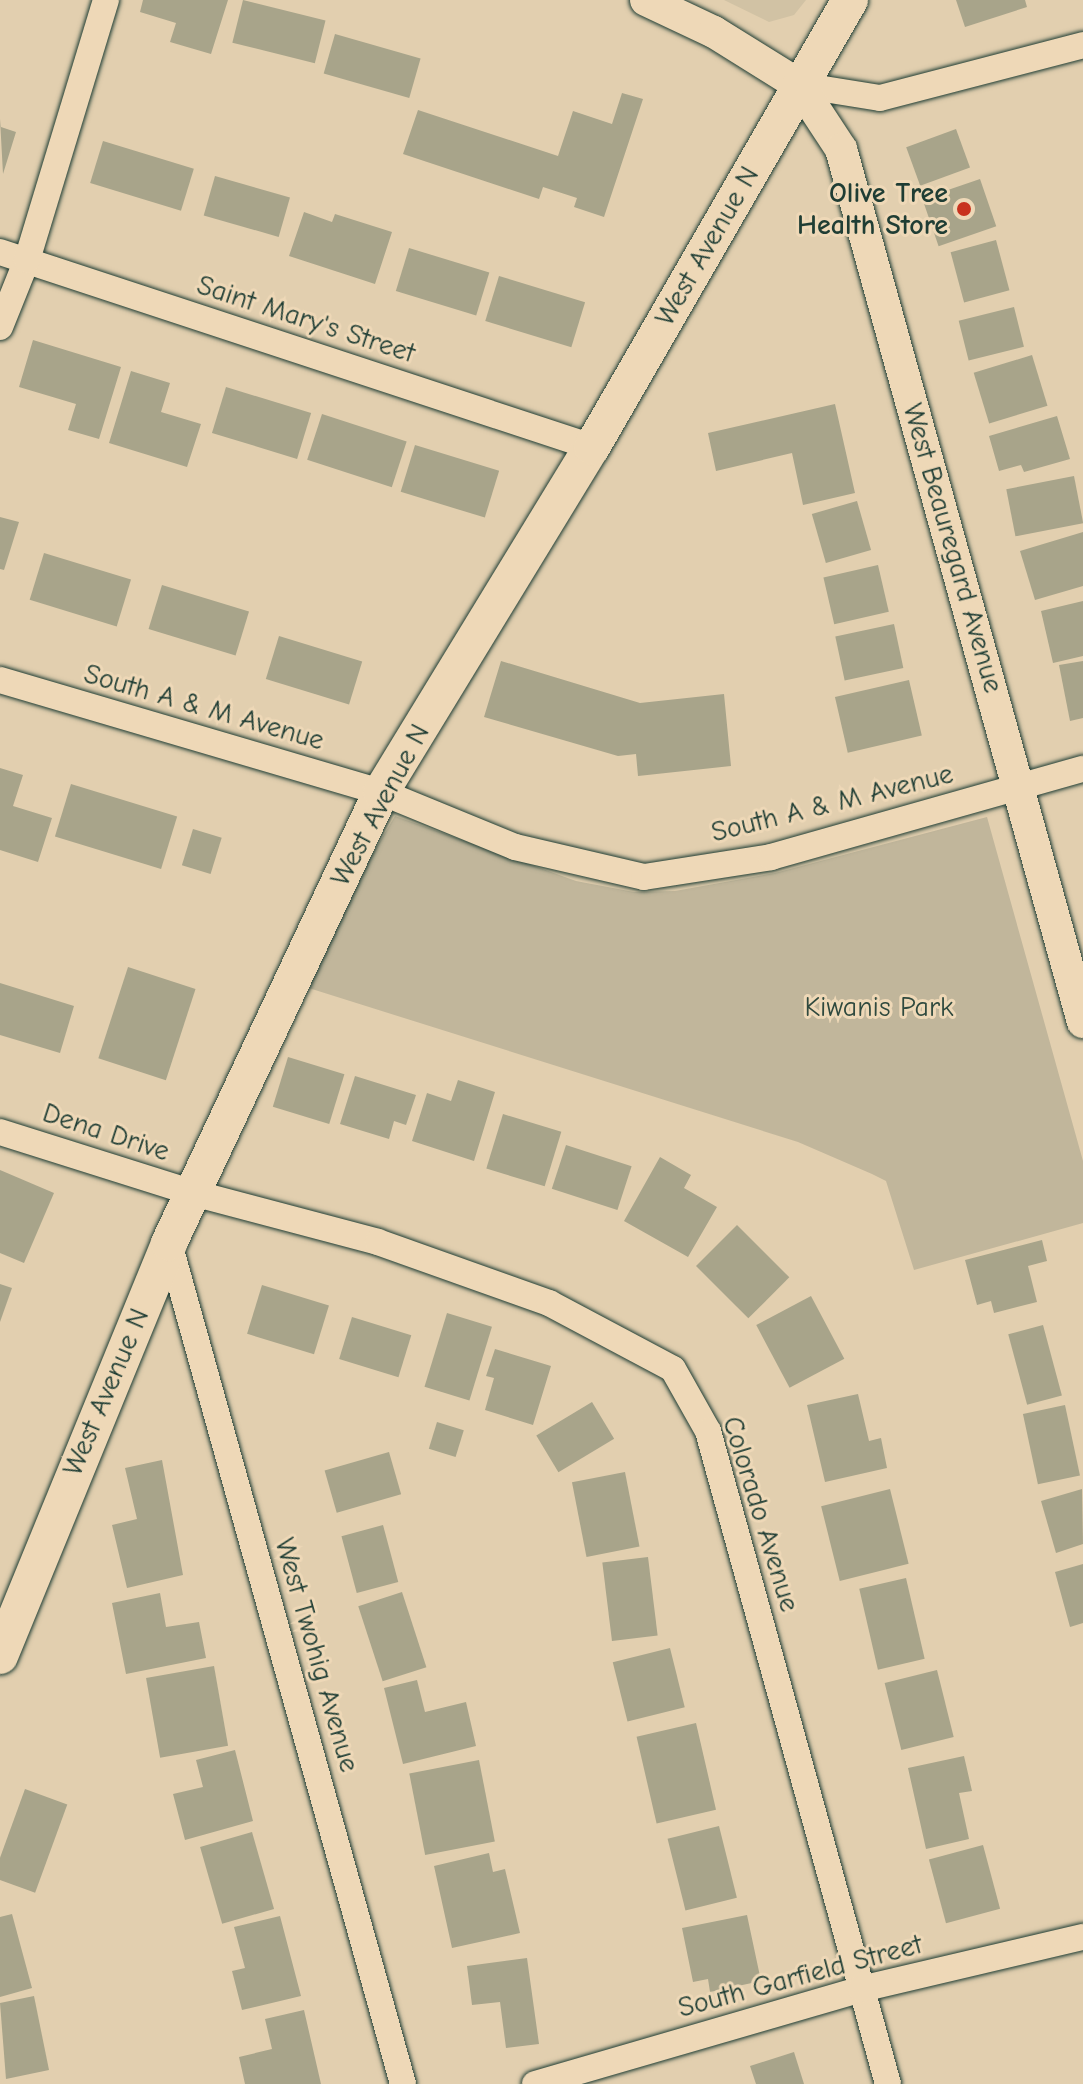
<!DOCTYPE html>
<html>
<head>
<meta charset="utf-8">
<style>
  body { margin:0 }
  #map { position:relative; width:1083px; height:2084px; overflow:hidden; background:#e2cfaf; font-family:"Comic Neue",sans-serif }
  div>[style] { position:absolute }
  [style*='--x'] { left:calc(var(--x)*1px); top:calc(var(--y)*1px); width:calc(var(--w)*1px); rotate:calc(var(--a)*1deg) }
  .built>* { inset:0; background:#d1c2a4 }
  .green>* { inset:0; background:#c1b69b }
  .building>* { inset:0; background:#a8a48a; transform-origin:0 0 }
  .roads { filter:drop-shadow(0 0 2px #1f3d34) drop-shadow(0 0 2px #1f3d34) }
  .minor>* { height:26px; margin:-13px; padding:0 13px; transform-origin:13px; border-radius:13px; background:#eed8b7 }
  .tertiary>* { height:32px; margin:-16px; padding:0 16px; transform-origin:16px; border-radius:16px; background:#eed8b7 }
  .secondary>* { height:36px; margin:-18px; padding:0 18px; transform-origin:18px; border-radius:18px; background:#eed8b7 }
  .dots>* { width:22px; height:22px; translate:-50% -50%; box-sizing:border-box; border:4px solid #eed8b7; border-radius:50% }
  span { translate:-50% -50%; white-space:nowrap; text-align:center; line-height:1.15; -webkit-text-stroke:6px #eed8b7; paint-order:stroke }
  .poi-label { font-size:28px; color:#1f3d34; font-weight:700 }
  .right { translate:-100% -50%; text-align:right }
  .street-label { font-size:28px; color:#1f3d34 }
  .park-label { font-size:28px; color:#2f493e }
</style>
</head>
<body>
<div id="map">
  <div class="built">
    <div style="clip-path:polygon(724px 0,806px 0,794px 15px,769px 22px)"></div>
  </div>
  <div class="green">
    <div style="clip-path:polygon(395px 816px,576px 881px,634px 892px,675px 891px,775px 873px,987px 817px,1083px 1161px,1083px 1223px,914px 1270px,886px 1181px,872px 1174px,798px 1142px,296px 984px)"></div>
  </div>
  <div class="building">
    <div style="clip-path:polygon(143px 0,228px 0,211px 54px,170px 42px,176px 23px,140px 12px)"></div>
    <div style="left:243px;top:0;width:85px;height:44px;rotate:14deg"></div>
    <div style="clip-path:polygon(956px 0,1025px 0,1027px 7px,965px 27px)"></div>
    <div style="left:335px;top:34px;width:89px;height:41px;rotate:16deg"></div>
    <div style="clip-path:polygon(622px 93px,643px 99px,604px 217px,574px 207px,577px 198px,543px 187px,539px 199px,403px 154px,418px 110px,558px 156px,573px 111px,612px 124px)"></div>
    <div style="clip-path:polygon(0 119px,1px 127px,16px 132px,3px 174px)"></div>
    <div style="left:956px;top:129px;width:41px;height:53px;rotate:70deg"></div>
    <div style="left:103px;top:141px;width:95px;height:44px;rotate:17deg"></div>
    <div style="left:215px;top:176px;width:78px;height:41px;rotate:16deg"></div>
    <div style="left:980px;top:179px;width:50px;height:61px;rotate:71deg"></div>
    <div style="clip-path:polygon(304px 212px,332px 222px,335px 214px,392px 232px,375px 284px,289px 256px)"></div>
    <div style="left:996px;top:240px;width:52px;height:47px;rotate:75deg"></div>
    <div style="left:409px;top:248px;width:84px;height:45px;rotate:17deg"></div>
    <div style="left:499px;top:276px;width:90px;height:47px;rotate:17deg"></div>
    <div style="left:1014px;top:307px;width:41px;height:57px;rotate:76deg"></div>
    <div style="clip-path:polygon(33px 340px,121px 367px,99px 439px,68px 430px,76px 404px,19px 387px)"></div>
    <div style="left:1032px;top:355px;width:53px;height:61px;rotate:73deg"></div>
    <div style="clip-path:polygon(131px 371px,170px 383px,161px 412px,201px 424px,187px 467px,109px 443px)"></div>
    <div style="left:226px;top:387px;width:89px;height:48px;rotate:17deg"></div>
    <div style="clip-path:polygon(835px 404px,855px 493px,803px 505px,792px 453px,716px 471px,708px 433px)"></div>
    <div style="left:322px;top:414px;width:89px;height:48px;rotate:18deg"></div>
    <div style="clip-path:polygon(1057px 416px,1070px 459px,1024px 472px,1021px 465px,999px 471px,989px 436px)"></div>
    <div style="left:415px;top:445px;width:88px;height:49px;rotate:17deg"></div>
    <div style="left:1074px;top:476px;width:48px;height:69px;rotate:79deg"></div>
    <div style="left:857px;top:501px;width:51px;height:47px;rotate:74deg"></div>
    <div style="clip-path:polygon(0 517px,19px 522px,4px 570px,0 569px)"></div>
    <div style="clip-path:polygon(1083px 532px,1083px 586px,1035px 600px,1020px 551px)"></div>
    <div style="left:44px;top:553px;width:91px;height:49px;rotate:17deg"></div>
    <div style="left:878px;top:565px;width:48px;height:56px;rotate:77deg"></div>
    <div style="left:162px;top:585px;width:91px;height:46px;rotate:17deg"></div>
    <div style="clip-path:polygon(1083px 601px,1083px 656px,1053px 663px,1041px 611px)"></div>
    <div style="left:894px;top:624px;width:45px;height:60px;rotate:78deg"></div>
    <div style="left:279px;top:636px;width:87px;height:45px;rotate:17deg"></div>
    <div style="clip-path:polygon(501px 661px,640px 703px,724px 694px,731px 766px,638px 776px,636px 754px,618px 756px,484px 717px)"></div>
    <div style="clip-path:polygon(1083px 661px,1083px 718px,1070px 721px,1059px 665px)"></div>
    <div style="left:909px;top:680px;width:57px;height:76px;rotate:77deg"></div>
    <div style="clip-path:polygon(0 768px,23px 775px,13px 806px,52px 818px,38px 862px,0 850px)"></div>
    <div style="left:71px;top:784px;width:111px;height:55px;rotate:17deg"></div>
    <div style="left:193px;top:829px;width:30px;height:38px;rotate:17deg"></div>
    <div style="left:128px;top:967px;width:71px;height:96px;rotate:18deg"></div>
    <div style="clip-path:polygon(0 983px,74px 1006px,60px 1053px,0 1035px)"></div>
    <div style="left:288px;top:1057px;width:59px;height:52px;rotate:17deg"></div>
    <div style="clip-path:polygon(355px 1076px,416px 1095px,406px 1125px,394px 1121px,389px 1139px,340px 1124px)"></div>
    <div style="clip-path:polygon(458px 1080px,495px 1092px,474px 1161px,412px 1141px,427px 1093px,451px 1101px)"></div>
    <div style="left:503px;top:1114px;width:61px;height:57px;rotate:17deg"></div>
    <div style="left:566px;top:1145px;width:69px;height:46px;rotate:18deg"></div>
    <div style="clip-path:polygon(660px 1157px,691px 1175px,684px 1188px,717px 1207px,688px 1257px,624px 1221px)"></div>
    <div style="clip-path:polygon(0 1170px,54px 1193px,24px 1263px,0 1253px)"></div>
    <div style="left:737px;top:1225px;width:74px;height:58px;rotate:45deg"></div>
    <div style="clip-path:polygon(1042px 1240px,1047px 1261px,1028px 1266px,1037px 1302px,994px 1313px,991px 1301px,977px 1305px,965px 1260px)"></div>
    <div style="clip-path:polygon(0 1284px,12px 1288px,0 1322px)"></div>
    <div style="left:262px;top:1285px;width:70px;height:51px;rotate:17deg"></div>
    <div style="left:811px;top:1296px;width:71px;height:62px;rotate:62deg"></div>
    <div style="left:447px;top:1313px;width:47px;height:77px;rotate:17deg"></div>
    <div style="left:352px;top:1317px;width:62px;height:44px;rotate:17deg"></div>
    <div style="left:1043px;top:1325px;width:73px;height:36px;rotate:75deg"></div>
    <div style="clip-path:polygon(495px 1349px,551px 1366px,533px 1425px,485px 1410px,494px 1378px,486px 1376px)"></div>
    <div style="clip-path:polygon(858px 1394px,869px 1441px,881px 1438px,887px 1468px,825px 1482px,807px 1405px)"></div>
    <div style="left:592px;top:1402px;width:43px;height:65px;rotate:59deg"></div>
    <div style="left:1065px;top:1405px;width:72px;height:43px;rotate:78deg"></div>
    <div style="left:437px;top:1422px;width:28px;height:28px;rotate:17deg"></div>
    <div style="left:389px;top:1452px;width:44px;height:67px;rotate:74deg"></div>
    <div style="clip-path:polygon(162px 1460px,183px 1575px,127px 1588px,112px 1525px,137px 1519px,125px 1468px)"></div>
    <div style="left:625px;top:1472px;width:76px;height:54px;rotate:79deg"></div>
    <div style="left:890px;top:1489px;width:77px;height:71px;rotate:76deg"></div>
    <div style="clip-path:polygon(1082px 1489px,1083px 1544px,1056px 1553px,1041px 1501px)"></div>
    <div style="left:383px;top:1525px;width:59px;height:43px;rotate:75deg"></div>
    <div style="left:648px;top:1557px;width:79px;height:46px;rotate:83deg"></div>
    <div style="clip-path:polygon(1083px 1564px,1083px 1623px,1070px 1627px,1055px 1572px)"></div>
    <div style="left:906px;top:1578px;width:83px;height:48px;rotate:77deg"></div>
    <div style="left:402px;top:1592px;width:79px;height:46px;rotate:72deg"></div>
    <div style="clip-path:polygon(160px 1593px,166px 1627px,199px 1622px,206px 1658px,126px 1674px,112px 1603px)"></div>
    <div style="left:670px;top:1648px;width:61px;height:59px;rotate:76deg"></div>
    <div style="left:214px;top:1666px;width:81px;height:69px;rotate:80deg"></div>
    <div style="left:937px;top:1670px;width:69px;height:54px;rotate:76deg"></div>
    <div style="clip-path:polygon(417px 1680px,425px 1712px,466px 1702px,476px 1746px,403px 1764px,384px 1688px)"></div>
    <div style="left:696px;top:1723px;width:89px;height:61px;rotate:77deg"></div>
    <div style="clip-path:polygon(235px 1750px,253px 1821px,185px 1840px,173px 1794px,203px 1787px,196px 1760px)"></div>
    <div style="clip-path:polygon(964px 1756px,972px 1791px,959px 1793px,969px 1839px,926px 1849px,908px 1768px)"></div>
    <div style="left:479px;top:1760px;width:83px;height:71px;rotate:79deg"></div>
    <div style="left:25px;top:1789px;width:45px;height:94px;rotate:20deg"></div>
    <div style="left:719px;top:1826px;width:74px;height:53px;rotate:76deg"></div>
    <div style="left:252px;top:1832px;width:80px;height:54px;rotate:74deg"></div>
    <div style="left:983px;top:1845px;width:66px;height:56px;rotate:75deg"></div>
    <div style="clip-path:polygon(489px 1853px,493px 1872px,505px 1869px,520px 1933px,452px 1948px,434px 1866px)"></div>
    <div style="clip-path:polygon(12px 1914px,32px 1988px,0 1997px,0 1917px)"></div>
    <div style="clip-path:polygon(747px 1915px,761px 1981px,710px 1992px,708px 1979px,693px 1982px,682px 1928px)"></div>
    <div style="clip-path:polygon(280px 1916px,301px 1996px,242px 2010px,232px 1971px,245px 1968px,234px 1927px)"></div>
    <div style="clip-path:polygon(527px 1958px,539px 2044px,506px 2048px,500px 2002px,472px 2005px,467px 1966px)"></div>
    <div style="clip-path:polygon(34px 1996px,49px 2070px,6px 2079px,0 2003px)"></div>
    <div style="clip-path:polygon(304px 2010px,321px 2084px,245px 2084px,239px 2057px,272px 2049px,265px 2019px)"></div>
    <div style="clip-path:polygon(794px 2052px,804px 2084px,756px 2084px,750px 2066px)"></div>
  </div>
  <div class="roads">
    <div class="minor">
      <div style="--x:799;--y:85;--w:82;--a:9.1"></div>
      <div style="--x:880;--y:98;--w:210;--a:-14.6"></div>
      <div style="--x:0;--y:252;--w:623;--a:18.23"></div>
      <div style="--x:0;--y:327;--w:72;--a:-68.1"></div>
      <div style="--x:27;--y:260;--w:272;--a:-73.1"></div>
      <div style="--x:0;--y:680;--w:397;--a:16.4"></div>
      <div style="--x:381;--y:792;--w:145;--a:22.3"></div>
      <div style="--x:515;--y:847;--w:132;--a:13.1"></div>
      <div style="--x:644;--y:877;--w:129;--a:-8.9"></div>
      <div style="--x:771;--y:857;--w:324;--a:-15.8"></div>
      <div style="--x:0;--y:1132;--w:202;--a:17.5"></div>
      <div style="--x:193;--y:1193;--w:191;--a:14.8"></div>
      <div style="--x:378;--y:1242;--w:182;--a:19.6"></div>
      <div style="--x:549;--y:1303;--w:140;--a:28"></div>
      <div style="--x:673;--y:1369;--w:71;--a:60.6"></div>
      <div style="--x:708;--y:1431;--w:677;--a:74.59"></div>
      <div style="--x:169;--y:1243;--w:873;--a:74.45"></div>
      <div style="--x:535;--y:2084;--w:340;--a:-16.2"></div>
      <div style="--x:861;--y:1989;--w:228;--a:-13.2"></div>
    </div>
    <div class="tertiary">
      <div style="--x:646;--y:0;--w:75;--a:25.2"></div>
      <div style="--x:714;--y:32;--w:100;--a:31.9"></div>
      <div style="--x:799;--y:85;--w:77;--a:56.7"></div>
      <div style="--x:841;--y:149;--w:906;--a:74.51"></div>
    </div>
    <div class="secondary">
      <div style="--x:0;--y:1656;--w:446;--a:-67.7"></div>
      <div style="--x:169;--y:1243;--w:498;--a:-64.8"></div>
      <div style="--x:381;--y:792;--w:404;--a:-58.6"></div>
      <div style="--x:592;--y:447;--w:516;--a:-60.01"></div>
    </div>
  </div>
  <div class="dots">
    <div style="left:964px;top:209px;background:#c8321e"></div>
  </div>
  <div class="poi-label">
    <span class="right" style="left:948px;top:209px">Olive Tree<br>Health Store</span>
  </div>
  <div class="street-label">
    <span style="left:707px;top:246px;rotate:-60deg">West Avenue N</span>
    <span style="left:306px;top:319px;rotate:18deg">Saint Mary's Street</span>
    <span style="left:953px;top:548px;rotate:74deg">West Beauregard Avenue</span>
    <span style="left:204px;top:707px;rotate:16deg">South A &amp; M Avenue</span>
    <span style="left:832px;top:803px;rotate:-14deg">South A &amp; M Avenue</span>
    <span style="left:380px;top:805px;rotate:-62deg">West Avenue N</span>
    <span style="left:106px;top:1132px;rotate:18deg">Dena Drive</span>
    <span style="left:106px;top:1392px;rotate:-67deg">West Avenue N</span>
    <span style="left:761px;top:1514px;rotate:73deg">Colorado Avenue</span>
    <span style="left:317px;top:1655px;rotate:74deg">West Twohig Avenue</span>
    <span style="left:800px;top:1976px;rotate:-15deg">South Garfield Street</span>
  </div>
  <div class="park-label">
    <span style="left:879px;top:1007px">Kiwanis Park</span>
  </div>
</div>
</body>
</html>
